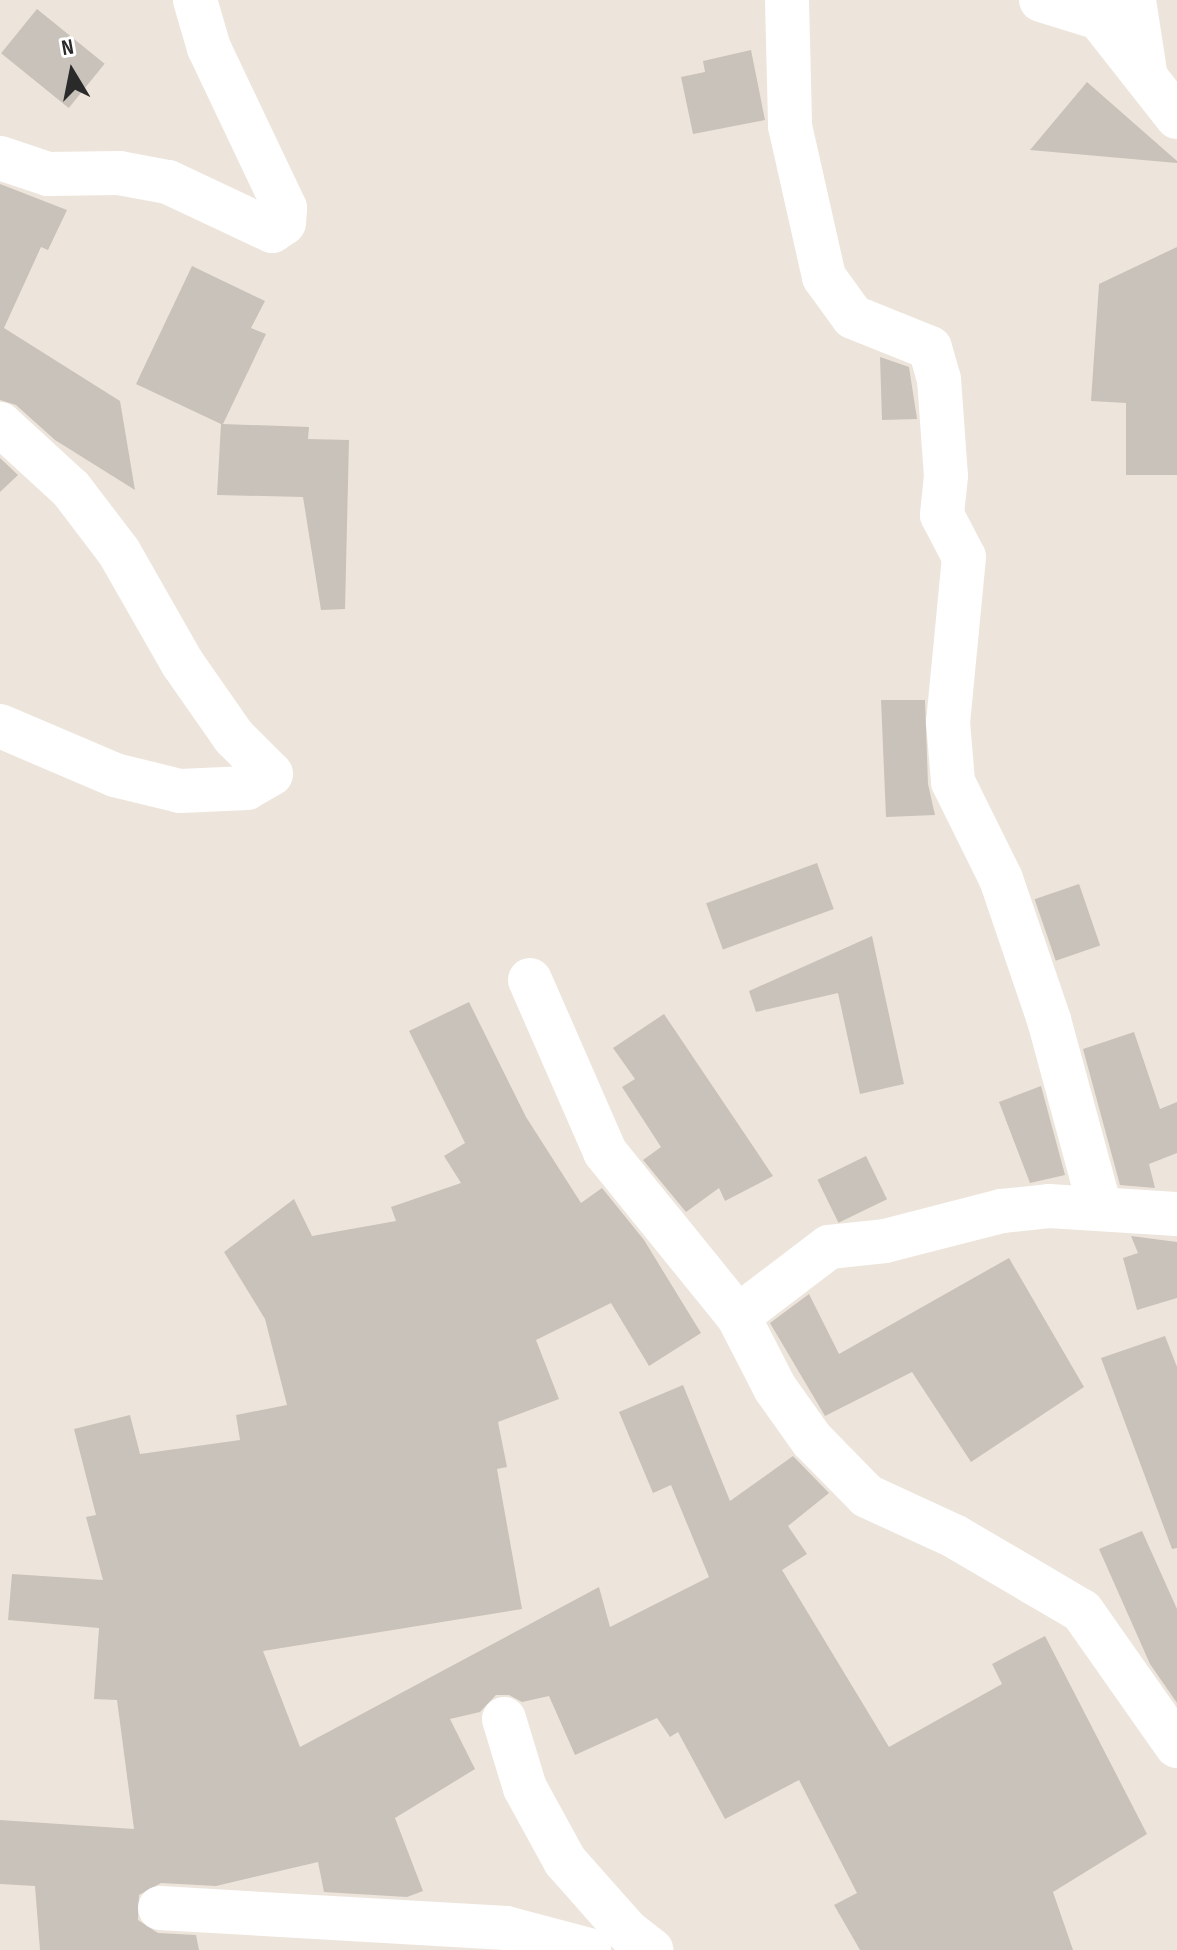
<!DOCTYPE html>
<html>
<head>
<meta charset="utf-8">
<style>
  body { margin:0 }
  #map { position:relative; width:1177px; height:1950px; overflow:hidden; background:#ede5db; font-family:"Sofia Sans Condensed",sans-serif }
  div>[style] { position:absolute }
  [style*='--x'] { left:calc(var(--x)*1px); top:calc(var(--y)*1px); width:calc(var(--w)*1px); rotate:calc(var(--a)*1deg) }
  .building>* { inset:0; background:#c8c2ba; transform-origin:0 0 }
  .minor>* { height:44px; margin:-22px; padding:0 22px; transform-origin:22px; border-radius:22px; background:#fff }
  span { translate:-50% -50%; white-space:nowrap; text-align:center; line-height:1.15; -webkit-text-stroke:6px #fff; paint-order:stroke }
  .north { position:absolute; left:32px; top:32px; width:80px; height:80px; -webkit-text-stroke:6px #fff; paint-order:stroke; rotate:350deg; font-size:22px; font-weight:700; line-height:32px; text-align:center; color:#2a2a2a }
  .north::after { content:''; display:block; margin:auto; width:28px; height:36px; background:#2a2a2a; clip-path:polygon(50% 0,100% 100%,50% 72%,0 100%) }
</style>
</head>
<body>
<div id="map">
  <div class="building">
    <div style="left:37px;top:9px;width:87px;height:57px;rotate:39deg"></div>
    <div style="clip-path:polygon(751px 50px,765px 120px,693px 134px,681px 77px,705px 72px,703px 61px)"></div>
    <div style="clip-path:polygon(1087px 82px,1177px 161px,1177px 163px,1030px 150px)"></div>
    <div style="clip-path:polygon(0 184px,67px 210px,48px 250px,41px 247px,4px 328px,120px 401px,135px 490px,55px 440px,16px 405px,0 400px)"></div>
    <div style="clip-path:polygon(1177px 247px,1177px 475px,1126px 475px,1126px 403px,1091px 401px,1099px 284px)"></div>
    <div style="clip-path:polygon(192px 266px,265px 301px,251px 328px,266px 334px,223px 424px,309px 427px,308px 439px,349px 440px,345px 609px,321px 610px,303px 497px,217px 495px,221px 424px,136px 384px)"></div>
    <div style="clip-path:polygon(880px 357px,909px 367px,917px 419px,882px 420px)"></div>
    <div style="clip-path:polygon(0 458px,18px 475px,0 492px)"></div>
    <div style="clip-path:polygon(881px 700px,925px 700px,928px 784px,935px 815px,886px 817px)"></div>
    <div style="left:817px;top:863px;width:49px;height:118px;rotate:70deg"></div>
    <div style="left:1079px;top:884px;width:65px;height:47px;rotate:71deg"></div>
    <div style="clip-path:polygon(872px 936px,904px 1084px,860px 1094px,838px 993px,756px 1012px,749px 991px)"></div>
    <div style="clip-path:polygon(469px 1002px,526px 1117px,581px 1203px,602px 1188px,644px 1240px,701px 1333px,649px 1366px,611px 1303px,536px 1340px,559px 1399px,498px 1422px,507px 1467px,497px 1469px,522px 1609px,263px 1651px,300px 1747px,599px 1587px,610px 1627px,709px 1577px,671px 1485px,653px 1493px,619px 1412px,683px 1385px,730px 1501px,793px 1456px,829px 1493px,788px 1526px,807px 1554px,782px 1570px,889px 1747px,1002px 1684px,992px 1664px,1045px 1636px,1147px 1834px,1053px 1892px,1073px 1950px,860px 1950px,834px 1905px,857px 1893px,799px 1780px,725px 1819px,678px 1732px,670px 1737px,657px 1718px,575px 1755px,549px 1696px,522px 1702px,509px 1695px,496px 1695px,480px 1712px,450px 1719px,475px 1769px,395px 1818px,423px 1891px,407px 1897px,324px 1892px,318px 1862px,216px 1886px,161px 1883px,139px 1895px,138px 1920px,158px 1933px,196px 1935px,199px 1950px,40px 1950px,35px 1886px,0 1884px,0 1820px,134px 1829px,117px 1700px,94px 1699px,99px 1628px,8px 1620px,12px 1574px,103px 1580px,86px 1517px,96px 1515px,74px 1429px,130px 1415px,140px 1454px,240px 1440px,236px 1415px,287px 1405px,265px 1319px,224px 1252px,294px 1199px,312px 1236px,396px 1221px,391px 1207px,461px 1183px,444px 1156px,465px 1143px,409px 1031px)"></div>
    <div style="clip-path:polygon(664px 1014px,773px 1176px,725px 1201px,719px 1188px,686px 1212px,643px 1160px,661px 1147px,622px 1087px,635px 1079px,613px 1048px)"></div>
    <div style="clip-path:polygon(1134px 1032px,1160px 1109px,1177px 1102px,1177px 1153px,1149px 1164px,1155px 1188px,1120px 1185px,1083px 1049px)"></div>
    <div style="clip-path:polygon(1041px 1086px,1065px 1175px,1030px 1183px,999px 1102px)"></div>
    <div style="left:866px;top:1156px;width:48px;height:54px;rotate:64deg"></div>
    <div style="clip-path:polygon(1131px 1236px,1177px 1242px,1177px 1298px,1137px 1310px,1123px 1258px,1138px 1253px)"></div>
    <div style="clip-path:polygon(1009px 1258px,1084px 1387px,971px 1462px,912px 1372px,825px 1416px,770px 1323px,809px 1294px,839px 1354px)"></div>
    <div style="clip-path:polygon(1165px 1336px,1177px 1367px,1177px 1548px,1172px 1549px,1101px 1358px)"></div>
    <div style="clip-path:polygon(1142px 1531px,1177px 1609px,1177px 1703px,1150px 1664px,1099px 1549px)"></div>
  </div>
  <div class="minor">
    <div style="--x:787;--y:0;--w:126;--a:88.6"></div>
    <div style="--x:790;--y:126;--w:155;--a:77.3"></div>
    <div style="--x:824;--y:277;--w:49;--a:54.1"></div>
    <div style="--x:853;--y:317;--w:83;--a:21.9"></div>
    <div style="--x:930;--y:348;--w:32;--a:74"></div>
    <div style="--x:939;--y:379;--w:97;--a:85.9"></div>
    <div style="--x:946;--y:476;--w:39;--a:96"></div>
    <div style="--x:942;--y:515;--w:47;--a:62.4"></div>
    <div style="--x:964;--y:557;--w:166;--a:95.5"></div>
    <div style="--x:948;--y:722;--w:60;--a:85.2"></div>
    <div style="--x:953;--y:782;--w:108;--a:63.7"></div>
    <div style="--x:1001;--y:879;--w:149;--a:71.2"></div>
    <div style="--x:1049;--y:1020;--w:195;--a:74.8"></div>
    <div style="--x:1041;--y:0;--w:61;--a:17.2"></div>
    <div style="--x:1099;--y:18;--w:126;--a:51.8"></div>
    <div style="--x:1134;--y:0;--w:73;--a:81.3"></div>
    <div style="--x:0;--y:158;--w:51;--a:18.4"></div>
    <div style="--x:48;--y:174;--w:71;--a:-0.8"></div>
    <div style="--x:119;--y:173;--w:50;--a:10.4"></div>
    <div style="--x:168;--y:182;--w:115;--a:25.2"></div>
    <div style="--x:272;--y:231;--w:14;--a:-34"></div>
    <div style="--x:284;--y:223;--w:15;--a:-86"></div>
    <div style="--x:285;--y:208;--w:177;--a:-115.4"></div>
    <div style="--x:209;--y:48;--w:50;--a:-106.3"></div>
    <div style="--x:0;--y:424;--w:96;--a:42.5"></div>
    <div style="--x:71;--y:489;--w:79;--a:52.7"></div>
    <div style="--x:119;--y:552;--w:129;--a:60.3"></div>
    <div style="--x:183;--y:664;--w:89;--a:55.1"></div>
    <div style="--x:234;--y:737;--w:52;--a:45"></div>
    <div style="--x:271;--y:774;--w:28;--a:150"></div>
    <div style="--x:247;--y:788;--w:67;--a:177.4"></div>
    <div style="--x:180;--y:791;--w:67;--a:-166.2"></div>
    <div style="--x:115;--y:775;--w:125;--a:-156.9"></div>
    <div style="--x:530;--y:980;--w:188;--a:66.4"></div>
    <div style="--x:605;--y:1152;--w:211;--a:51"></div>
    <div style="--x:738;--y:1316;--w:81;--a:62.8"></div>
    <div style="--x:775;--y:1388;--w:64;--a:54.6"></div>
    <div style="--x:812;--y:1440;--w:78;--a:45.5"></div>
    <div style="--x:867;--y:1496;--w:96;--a:24.7"></div>
    <div style="--x:954;--y:1536;--w:148;--a:30.4"></div>
    <div style="--x:1082;--y:1611;--w:165;--a:54.9"></div>
    <div style="--x:738;--y:1316;--w:114;--a:-37.2"></div>
    <div style="--x:829;--y:1247;--w:56;--a:-6.1"></div>
    <div style="--x:885;--y:1241;--w:121;--a:-14.4"></div>
    <div style="--x:1002;--y:1211;--w:47;--a:-6.1"></div>
    <div style="--x:1049;--y:1206;--w:128;--a:3.6"></div>
    <div style="--x:504;--y:1719;--w:72;--a:73.1"></div>
    <div style="--x:525;--y:1788;--w:83;--a:61.3"></div>
    <div style="--x:565;--y:1861;--w:94;--a:48.5"></div>
    <div style="--x:627;--y:1931;--w:31;--a:38"></div>
    <div style="--x:160;--y:1908;--w:347;--a:3.3"></div>
    <div style="--x:506;--y:1928;--w:86;--a:14.8"></div>
  </div>
  <div class="north">N</div>
</div>
</body>
</html>
